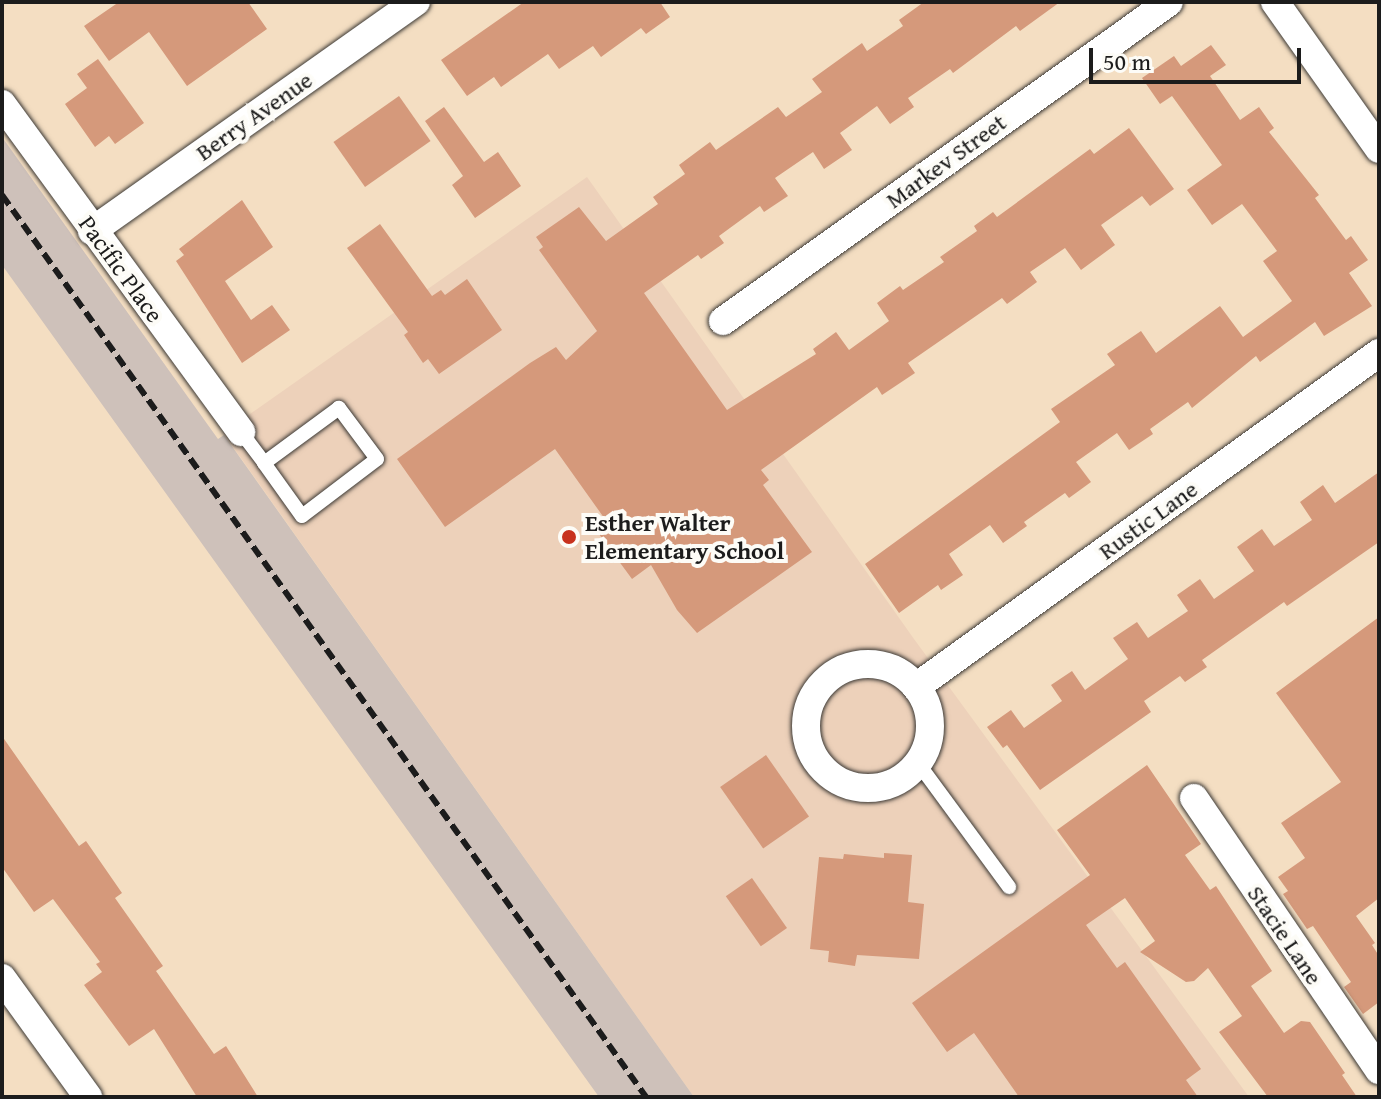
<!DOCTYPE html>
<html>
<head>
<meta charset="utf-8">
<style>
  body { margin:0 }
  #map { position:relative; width:1381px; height:1099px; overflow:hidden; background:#f4dec2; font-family:"Gentium Book Plus",serif }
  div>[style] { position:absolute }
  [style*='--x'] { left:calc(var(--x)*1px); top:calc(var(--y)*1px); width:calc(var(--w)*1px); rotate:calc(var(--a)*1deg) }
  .built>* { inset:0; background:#edd1ba }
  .industrial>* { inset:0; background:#cec1ba }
  .building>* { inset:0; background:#d5997b; transform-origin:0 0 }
  .roads { filter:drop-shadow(0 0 2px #3c3935) drop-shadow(0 0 2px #3c3935) }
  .service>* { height:14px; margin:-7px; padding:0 7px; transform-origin:7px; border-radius:7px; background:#fff }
  .minor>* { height:28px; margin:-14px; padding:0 14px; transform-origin:14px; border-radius:14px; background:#fff }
  .minor>.ring { margin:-14px; padding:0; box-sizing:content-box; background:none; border:28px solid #fff; border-radius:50% }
  .rail>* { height:6px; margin-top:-3px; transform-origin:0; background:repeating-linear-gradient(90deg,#1c1c1c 0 12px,transparent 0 18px) }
  .dots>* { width:22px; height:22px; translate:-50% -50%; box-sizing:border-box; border:4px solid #fdfcf7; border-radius:50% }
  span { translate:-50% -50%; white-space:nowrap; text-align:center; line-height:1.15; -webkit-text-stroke:8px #fdfcf7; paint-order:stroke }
  .street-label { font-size:24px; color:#1c1c1c }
  .poi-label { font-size:24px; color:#1c1c1c; font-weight:700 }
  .left { translate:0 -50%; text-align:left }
  .frame { position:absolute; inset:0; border:4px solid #1c1c1c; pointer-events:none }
  .scale { position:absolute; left:1089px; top:48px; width:212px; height:36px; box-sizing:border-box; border:4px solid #1c1c1c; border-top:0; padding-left:10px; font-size:24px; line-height:28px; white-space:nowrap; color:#1c1c1c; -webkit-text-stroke:6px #fdfcf7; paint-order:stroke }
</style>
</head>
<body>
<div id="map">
  <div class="built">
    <div style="clip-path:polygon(587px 177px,914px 639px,1249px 1097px,694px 1097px,223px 433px)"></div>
  </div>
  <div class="industrial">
    <div style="clip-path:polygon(2px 137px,218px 439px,224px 435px,694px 1097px,599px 1097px,2px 265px)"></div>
  </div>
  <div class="building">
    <div style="clip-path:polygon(119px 2px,248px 2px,267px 29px,187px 86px,149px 32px,109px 61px,84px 26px)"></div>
    <div style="clip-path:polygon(524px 2px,660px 2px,670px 17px,646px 34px,641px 28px,601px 57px,593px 46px,559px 69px,548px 54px,501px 87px,494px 77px,467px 96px,441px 60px)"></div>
    <div style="clip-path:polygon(924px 2px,1060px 2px,1020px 31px,1016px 26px,953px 73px,950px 69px,908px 98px,914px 107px,890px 124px,877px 106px,840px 133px,852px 150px,824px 169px,813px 152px,775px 178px,788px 196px,764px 212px,760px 206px,719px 236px,724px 243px,701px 259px,698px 255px,644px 293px,727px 410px,816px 354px,813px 349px,836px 332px,849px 350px,889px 321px,877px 303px,900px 286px,903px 290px,944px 262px,940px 257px,977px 231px,974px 226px,993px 212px,997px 217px,1090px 149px,1094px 154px,1129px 128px,1174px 189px,1150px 206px,1142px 196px,1101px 225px,1115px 245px,1081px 270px,1065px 248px,1030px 272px,1037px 282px,1007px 304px,1002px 298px,908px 363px,915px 373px,882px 395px,877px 387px,761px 470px,769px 480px,763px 485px,812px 552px,697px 633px,677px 610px,651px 565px,632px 579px,596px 530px,607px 522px,555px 449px,445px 527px,397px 459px,530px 363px,556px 347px,566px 360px,597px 331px,539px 250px,543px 247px,536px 237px,579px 207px,606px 241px,658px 204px,653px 197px,685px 174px,679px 165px,710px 142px,716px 150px,778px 107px,786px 117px,822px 92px,812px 79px,862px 43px,867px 51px,903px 26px,899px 20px)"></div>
    <div style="clip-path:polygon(1211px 45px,1226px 65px,1210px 76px,1240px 120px,1259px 107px,1274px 128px,1269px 132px,1319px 195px,1315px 198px,1346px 240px,1351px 236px,1368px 260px,1349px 273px,1372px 306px,1324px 336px,1315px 322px,1260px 362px,1256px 356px,1192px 408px,1188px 402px,1150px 429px,1153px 434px,1129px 450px,1117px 433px,1076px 462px,1091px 482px,1069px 498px,1065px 493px,1024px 522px,1027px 526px,1003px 543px,990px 525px,949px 554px,963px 575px,941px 590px,938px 585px,899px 613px,865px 564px,1060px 422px,1051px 409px,1115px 365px,1107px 354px,1141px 331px,1156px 353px,1220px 306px,1243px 337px,1292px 301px,1263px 261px,1277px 251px,1242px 204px,1212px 225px,1187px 190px,1222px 165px,1172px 96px,1160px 104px,1142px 78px,1174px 56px,1181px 66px)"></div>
    <div style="clip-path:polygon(98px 59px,144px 123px,115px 144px,109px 136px,95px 147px,65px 104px,87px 88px,77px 74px)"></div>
    <div style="left:399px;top:96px;width:55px;height:80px;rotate:55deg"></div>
    <div style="clip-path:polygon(444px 107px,484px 162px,498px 152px,521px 186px,475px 218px,452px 185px,463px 176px,425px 121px)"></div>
    <div style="clip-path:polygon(242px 200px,273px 247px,225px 281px,251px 320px,272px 305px,290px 330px,242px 363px,176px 261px,184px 255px,179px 249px)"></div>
    <div style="clip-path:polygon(380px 224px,432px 296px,441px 290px,445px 295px,467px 279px,502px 330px,439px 374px,428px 359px,423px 363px,404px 335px,408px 332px,347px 248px)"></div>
    <div style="clip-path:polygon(1379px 472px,1379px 542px,1287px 606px,1284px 602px,1202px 660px,1207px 667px,1185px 682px,1180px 676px,1144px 701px,1151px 712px,1040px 790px,1007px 745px,1003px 748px,987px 727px,1011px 710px,1024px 728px,1062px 701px,1051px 685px,1072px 671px,1085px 690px,1128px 659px,1113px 638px,1137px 622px,1148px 638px,1188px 611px,1177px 595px,1200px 579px,1214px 599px,1254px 571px,1237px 547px,1262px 529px,1274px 546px,1312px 520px,1300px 502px,1323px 485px,1335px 503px)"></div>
    <div style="clip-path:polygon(1379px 617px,1379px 898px,1356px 916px,1375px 943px,1372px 945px,1379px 956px,1379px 1002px,1363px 1014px,1344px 987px,1351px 982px,1313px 926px,1307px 929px,1283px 894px,1288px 891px,1278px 877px,1305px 858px,1281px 823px,1341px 782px,1276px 693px)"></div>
    <div style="clip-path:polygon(2px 736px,79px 846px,86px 841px,122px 893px,115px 898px,163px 966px,156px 971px,214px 1054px,226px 1046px,258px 1097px,197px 1097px,154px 1029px,129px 1046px,84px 985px,102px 972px,96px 964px,100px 962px,53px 899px,34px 912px,2px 867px)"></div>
    <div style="left:766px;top:755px;width:75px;height:56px;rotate:55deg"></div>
    <div style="clip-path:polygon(1147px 765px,1201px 844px,1185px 855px,1210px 890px,1216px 886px,1272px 971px,1251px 986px,1284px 1033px,1301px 1021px,1310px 1022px,1345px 1073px,1342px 1075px,1357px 1097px,1268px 1097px,1219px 1032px,1242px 1016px,1208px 968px,1194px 981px,1186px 982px,1140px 952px,1155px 941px,1125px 898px,1086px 925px,1117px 968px,1125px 962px,1201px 1069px,1186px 1080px,1198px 1097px,1019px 1097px,974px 1033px,947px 1052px,912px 1003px,1090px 875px,1057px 830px)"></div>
    <div style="clip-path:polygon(884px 853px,912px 855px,908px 902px,924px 904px,919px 959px,857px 955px,855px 966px,828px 962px,829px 951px,810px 949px,819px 857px,843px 859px,844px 854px,884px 858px)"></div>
    <div style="left:752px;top:878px;width:61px;height:32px;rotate:55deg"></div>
  </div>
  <div class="roads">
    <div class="service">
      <div style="--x:241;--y:432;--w:39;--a:53"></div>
      <div style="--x:264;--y:463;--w:65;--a:54.4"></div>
      <div style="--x:302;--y:516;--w:94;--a:-37.2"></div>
      <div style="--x:377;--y:459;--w:64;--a:-126.7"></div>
      <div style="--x:339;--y:408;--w:93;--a:143.7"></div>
      <div style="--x:918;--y:763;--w:154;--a:53.7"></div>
    </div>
    <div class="minor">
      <div style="--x:1275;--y:2;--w:180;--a:54.7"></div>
      <div style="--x:2;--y:104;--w:406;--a:53.9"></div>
      <div style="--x:92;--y:231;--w:397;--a:-35.3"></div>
      <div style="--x:723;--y:321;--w:548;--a:-35.57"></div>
      <div class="ring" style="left:806px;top:664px;width:96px;height:96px"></div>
      <div style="--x:916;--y:687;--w:571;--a:-35.81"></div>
      <div style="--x:1194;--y:798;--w:329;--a:55.8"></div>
      <div style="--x:2;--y:978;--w:147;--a:54.1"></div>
    </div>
  </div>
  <div class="rail">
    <div style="--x:2;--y:195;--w:1108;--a:54.47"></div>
  </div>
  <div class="dots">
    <div style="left:569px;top:537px;background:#c8321e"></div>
  </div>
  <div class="street-label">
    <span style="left:254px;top:116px;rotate:-35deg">Berry Avenue</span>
    <span style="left:946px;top:161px;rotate:-36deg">Markev Street</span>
    <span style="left:121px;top:269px;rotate:54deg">Pacific Place</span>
    <span style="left:1148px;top:520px;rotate:-36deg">Rustic Lane</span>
    <span style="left:1285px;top:935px;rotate:56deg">Stacie Lane</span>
  </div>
  <div class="poi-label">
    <span class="left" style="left:585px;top:537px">Esther Walter<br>Elementary School</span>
  </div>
  <div class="frame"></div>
  <div class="scale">50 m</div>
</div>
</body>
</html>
